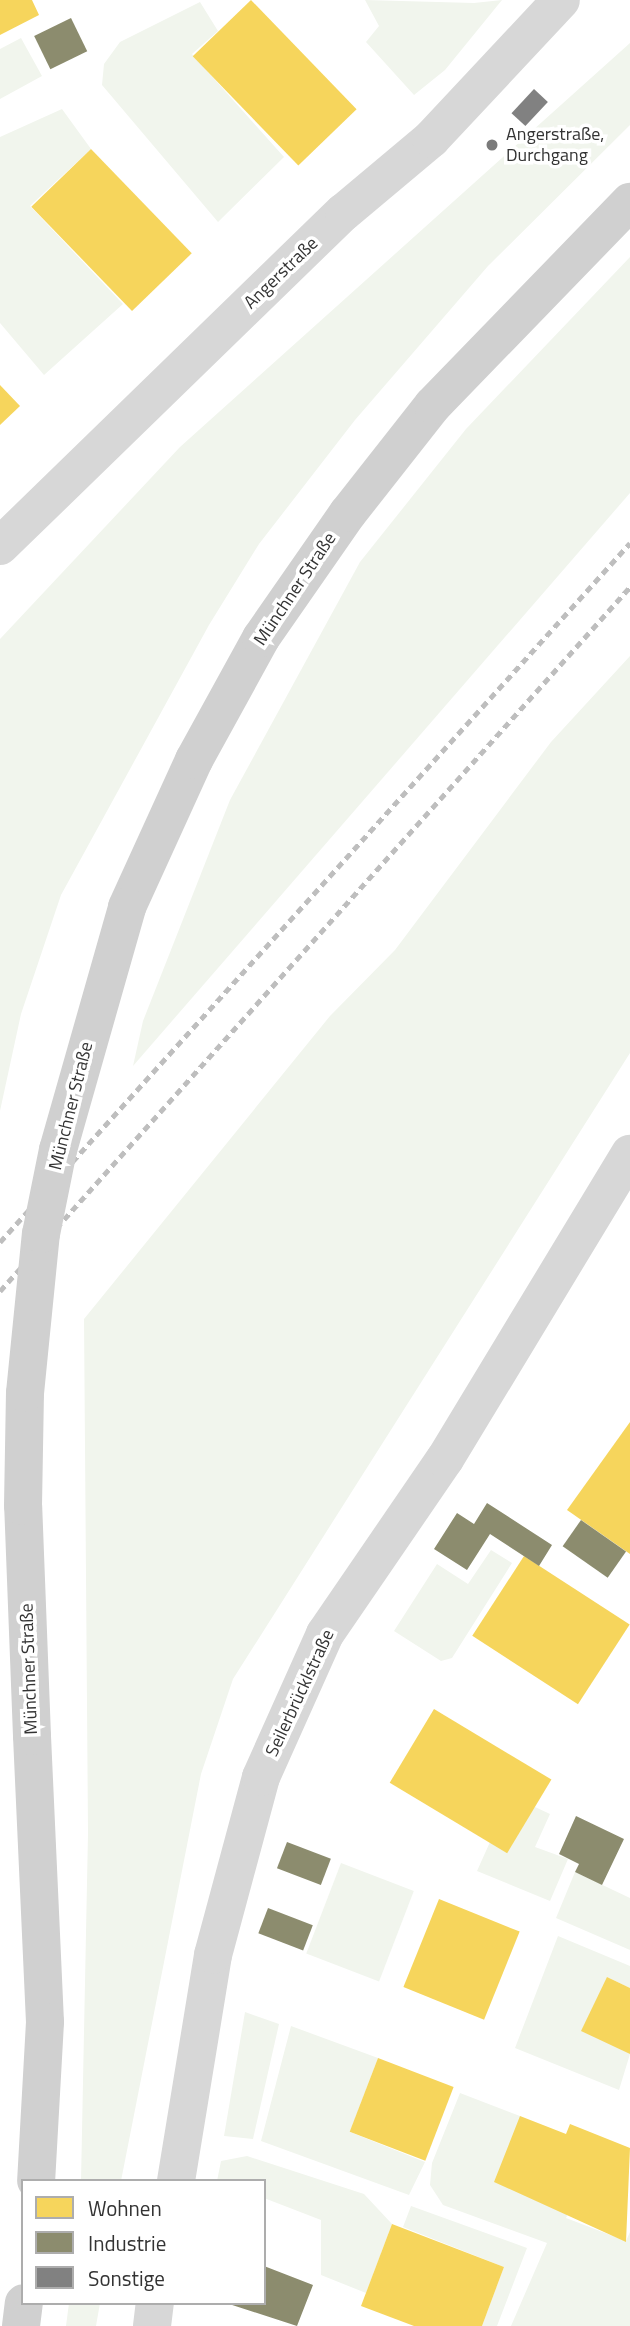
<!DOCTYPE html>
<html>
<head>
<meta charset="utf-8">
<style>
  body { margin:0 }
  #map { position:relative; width:630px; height:2326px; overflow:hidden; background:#fff; font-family:"Titillium Web",sans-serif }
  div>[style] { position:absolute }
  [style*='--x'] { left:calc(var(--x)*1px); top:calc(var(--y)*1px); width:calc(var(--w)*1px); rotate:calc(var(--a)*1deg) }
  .green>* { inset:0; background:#f1f5ed; transform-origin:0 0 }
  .homes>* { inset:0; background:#f6d55c; transform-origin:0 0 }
  .industry>* { inset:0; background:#8c8c6e; transform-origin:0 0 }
  .building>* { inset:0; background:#818181; transform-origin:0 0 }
  .minor>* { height:38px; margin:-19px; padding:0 19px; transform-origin:19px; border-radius:19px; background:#d7d7d7 }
  .secondary>* { height:38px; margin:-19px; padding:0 19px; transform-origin:19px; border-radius:19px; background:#d0d0d0 }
  .rail>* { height:5px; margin-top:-2.5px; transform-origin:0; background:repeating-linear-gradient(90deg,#bebebe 0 7px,transparent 0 12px) }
  .secondary-bridge>* { height:38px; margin:-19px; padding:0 19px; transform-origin:19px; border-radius:19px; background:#d0d0d0 }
  .dots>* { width:19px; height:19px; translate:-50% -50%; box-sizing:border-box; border:4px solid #fff; border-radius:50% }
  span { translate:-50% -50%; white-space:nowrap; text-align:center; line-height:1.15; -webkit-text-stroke:7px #fff; paint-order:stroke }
  .poi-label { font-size:18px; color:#333 }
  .left { translate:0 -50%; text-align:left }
  .street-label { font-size:18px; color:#333 }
  .legend { position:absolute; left:21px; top:2179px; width:245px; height:126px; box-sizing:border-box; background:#fff; border:2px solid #adadad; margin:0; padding:9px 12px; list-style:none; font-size:21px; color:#333 }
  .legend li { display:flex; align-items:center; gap:14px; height:35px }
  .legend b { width:35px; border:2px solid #adadad }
</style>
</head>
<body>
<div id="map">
  <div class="green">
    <div style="clip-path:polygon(365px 0,474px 3px,502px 0,445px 70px,414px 95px,366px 42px,379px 26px)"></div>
    <div style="clip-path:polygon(200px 2px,218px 31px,192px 54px,284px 157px,218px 222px,102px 85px,104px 64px,120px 42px)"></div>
    <div style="clip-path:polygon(21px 38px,42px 76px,0 99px,0 49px)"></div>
    <div style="clip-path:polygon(630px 43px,630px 125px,488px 266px,355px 420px,259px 544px,209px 625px,61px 895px,21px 1014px,0 1111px,0 639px,180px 447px)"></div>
    <div style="clip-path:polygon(62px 109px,91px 149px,30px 206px,123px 304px,44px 375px,0 323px,0 137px)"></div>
    <div style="clip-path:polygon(630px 257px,630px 493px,133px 1066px,143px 1021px,230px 800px,360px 562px,466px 429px)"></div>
    <div style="clip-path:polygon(630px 656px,630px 1053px,233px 1679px,201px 1774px,121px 2181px,81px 2181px,88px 1833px,84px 1319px,330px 1016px,395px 950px,551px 742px)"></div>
    <div style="clip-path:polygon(491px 1550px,512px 1563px,452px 1658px,441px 1661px,394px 1631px,437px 1564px,468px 1584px)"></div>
    <div style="clip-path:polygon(535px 1807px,550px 1814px,535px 1847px,568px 1859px,550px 1901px,477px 1871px,490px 1842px)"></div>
    <div style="left:341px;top:1863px;width:78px;height:97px;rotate:21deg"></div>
    <div style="clip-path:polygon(575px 1872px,630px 1898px,630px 1950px,556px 1918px)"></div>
    <div style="clip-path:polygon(558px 1936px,630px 1966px,630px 1988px,607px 1977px,630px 2054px,619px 2090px,515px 2048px)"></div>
    <div style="clip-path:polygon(245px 2012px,279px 2024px,253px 2139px,224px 2136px)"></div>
    <div style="clip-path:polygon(291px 2026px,378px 2058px,350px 2132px,425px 2162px,409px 2195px,261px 2141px)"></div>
    <div style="clip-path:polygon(460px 2093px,520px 2116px,569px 2212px,566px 2218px,626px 2241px,630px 2232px,630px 2326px,511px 2326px,547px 2243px,443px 2205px,430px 2185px,432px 2163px)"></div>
    <div style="clip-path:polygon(247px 2156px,364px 2194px,392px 2224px,366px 2293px,321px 2275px,321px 2220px,264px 2198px,264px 2181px,217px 2181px,221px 2161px)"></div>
    <div style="clip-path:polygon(411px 2206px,527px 2248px,497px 2326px,482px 2326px,504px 2267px,403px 2227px)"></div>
    <div style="clip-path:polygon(69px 2303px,100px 2303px,96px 2326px,66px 2326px)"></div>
  </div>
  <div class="homes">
    <div style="clip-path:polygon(0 0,32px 0,39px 15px,0 35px)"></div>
    <div style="left:251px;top:0;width:152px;height:81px;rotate:46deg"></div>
    <div style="left:91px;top:149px;width:145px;height:83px;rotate:46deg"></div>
    <div style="clip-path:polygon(0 385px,20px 406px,0 425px)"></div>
    <div style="clip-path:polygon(630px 1422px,630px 1554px,567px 1510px)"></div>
    <div style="left:524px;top:1556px;width:126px;height:95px;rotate:33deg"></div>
    <div style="left:434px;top:1709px;width:137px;height:86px;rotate:31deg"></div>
    <div style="left:439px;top:1899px;width:87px;height:95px;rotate:22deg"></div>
    <div style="clip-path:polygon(607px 1977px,630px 1988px,630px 2054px,581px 2031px)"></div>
    <div style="left:378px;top:2058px;width:81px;height:79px;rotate:21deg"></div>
    <div style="clip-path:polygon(520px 2116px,566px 2134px,570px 2124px,630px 2148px,626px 2242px,494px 2182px)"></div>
    <div style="clip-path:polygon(392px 2224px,504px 2267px,482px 2326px,414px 2326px,361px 2306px)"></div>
  </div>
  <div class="industry">
    <div style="left:71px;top:18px;width:37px;height:41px;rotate:64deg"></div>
    <div style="clip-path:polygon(487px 1503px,552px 1545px,539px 1566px,490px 1534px,467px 1570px,434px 1549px,457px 1513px,474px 1524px)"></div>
    <div style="left:581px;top:1520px;width:55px;height:32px;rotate:35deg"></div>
    <div style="clip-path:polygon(576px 1816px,624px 1839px,602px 1885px,575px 1872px,579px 1864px,559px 1854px)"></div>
    <div style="left:287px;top:1842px;width:47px;height:28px;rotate:21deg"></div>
    <div style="left:268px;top:1908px;width:48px;height:27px;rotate:21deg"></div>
    <div style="clip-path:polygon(264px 2266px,313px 2285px,297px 2326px,226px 2303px,264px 2303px)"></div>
  </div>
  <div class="building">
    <div style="left:534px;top:89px;width:19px;height:33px;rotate:43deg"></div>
  </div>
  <div class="minor">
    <div style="--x:0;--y:546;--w:479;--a:-44.2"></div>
    <div style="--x:344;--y:212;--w:114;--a:-40"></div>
    <div style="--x:431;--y:139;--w:190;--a:-46.9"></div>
    <div style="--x:176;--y:2181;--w:229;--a:-80.7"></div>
    <div style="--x:213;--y:1955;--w:184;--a:-74.9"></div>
    <div style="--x:261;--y:1777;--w:157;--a:-65.9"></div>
    <div style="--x:325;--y:1634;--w:212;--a:-55.6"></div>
    <div style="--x:445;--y:1459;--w:357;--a:-58.8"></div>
    <div style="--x:152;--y:2326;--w:23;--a:-83"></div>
  </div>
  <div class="secondary">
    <div style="--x:127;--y:907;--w:162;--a:-65.5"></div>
    <div style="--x:194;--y:760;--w:139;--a:-61.2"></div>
    <div style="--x:261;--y:638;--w:152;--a:-55.2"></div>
    <div style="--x:348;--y:513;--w:137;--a:-51.8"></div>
    <div style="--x:433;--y:405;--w:283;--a:-45.9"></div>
    <div style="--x:32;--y:1736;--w:286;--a:87.4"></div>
    <div style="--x:45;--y:2022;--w:159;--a:93.2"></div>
    <div style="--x:21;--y:2326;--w:23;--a:-83"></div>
  </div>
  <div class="rail">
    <div style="--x:0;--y:1242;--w:941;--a:-47.97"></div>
    <div style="--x:0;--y:1291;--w:945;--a:-48.18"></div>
  </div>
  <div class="secondary-bridge">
    <div style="--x:32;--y:1736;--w:230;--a:-92.2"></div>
    <div style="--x:23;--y:1506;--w:113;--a:-89"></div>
    <div style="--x:25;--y:1393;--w:160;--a:-84.3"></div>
    <div style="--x:41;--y:1234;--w:86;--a:-78.6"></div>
    <div style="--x:58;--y:1150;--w:253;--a:-74.1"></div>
  </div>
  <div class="dots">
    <div style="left:492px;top:145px;background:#7a7a7a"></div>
  </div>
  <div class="poi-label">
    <span class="left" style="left:506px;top:145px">Angerstraße,<br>Durchgang</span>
  </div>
  <div class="street-label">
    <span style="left:281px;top:273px;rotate:-44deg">Angerstraße</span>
    <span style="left:295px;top:589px;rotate:-56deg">Münchner Straße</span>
    <span style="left:71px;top:1106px;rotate:-76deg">Münchner Straße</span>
    <span style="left:29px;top:1669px;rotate:-92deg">Münchner Straße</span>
    <span style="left:300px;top:1693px;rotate:-65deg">Seilerbrücklstraße</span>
  </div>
  <ul class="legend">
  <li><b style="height:19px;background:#f6d55c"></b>Wohnen</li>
  <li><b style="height:19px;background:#8c8c6e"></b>Industrie</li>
  <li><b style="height:19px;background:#818181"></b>Sonstige</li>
  </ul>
</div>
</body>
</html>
